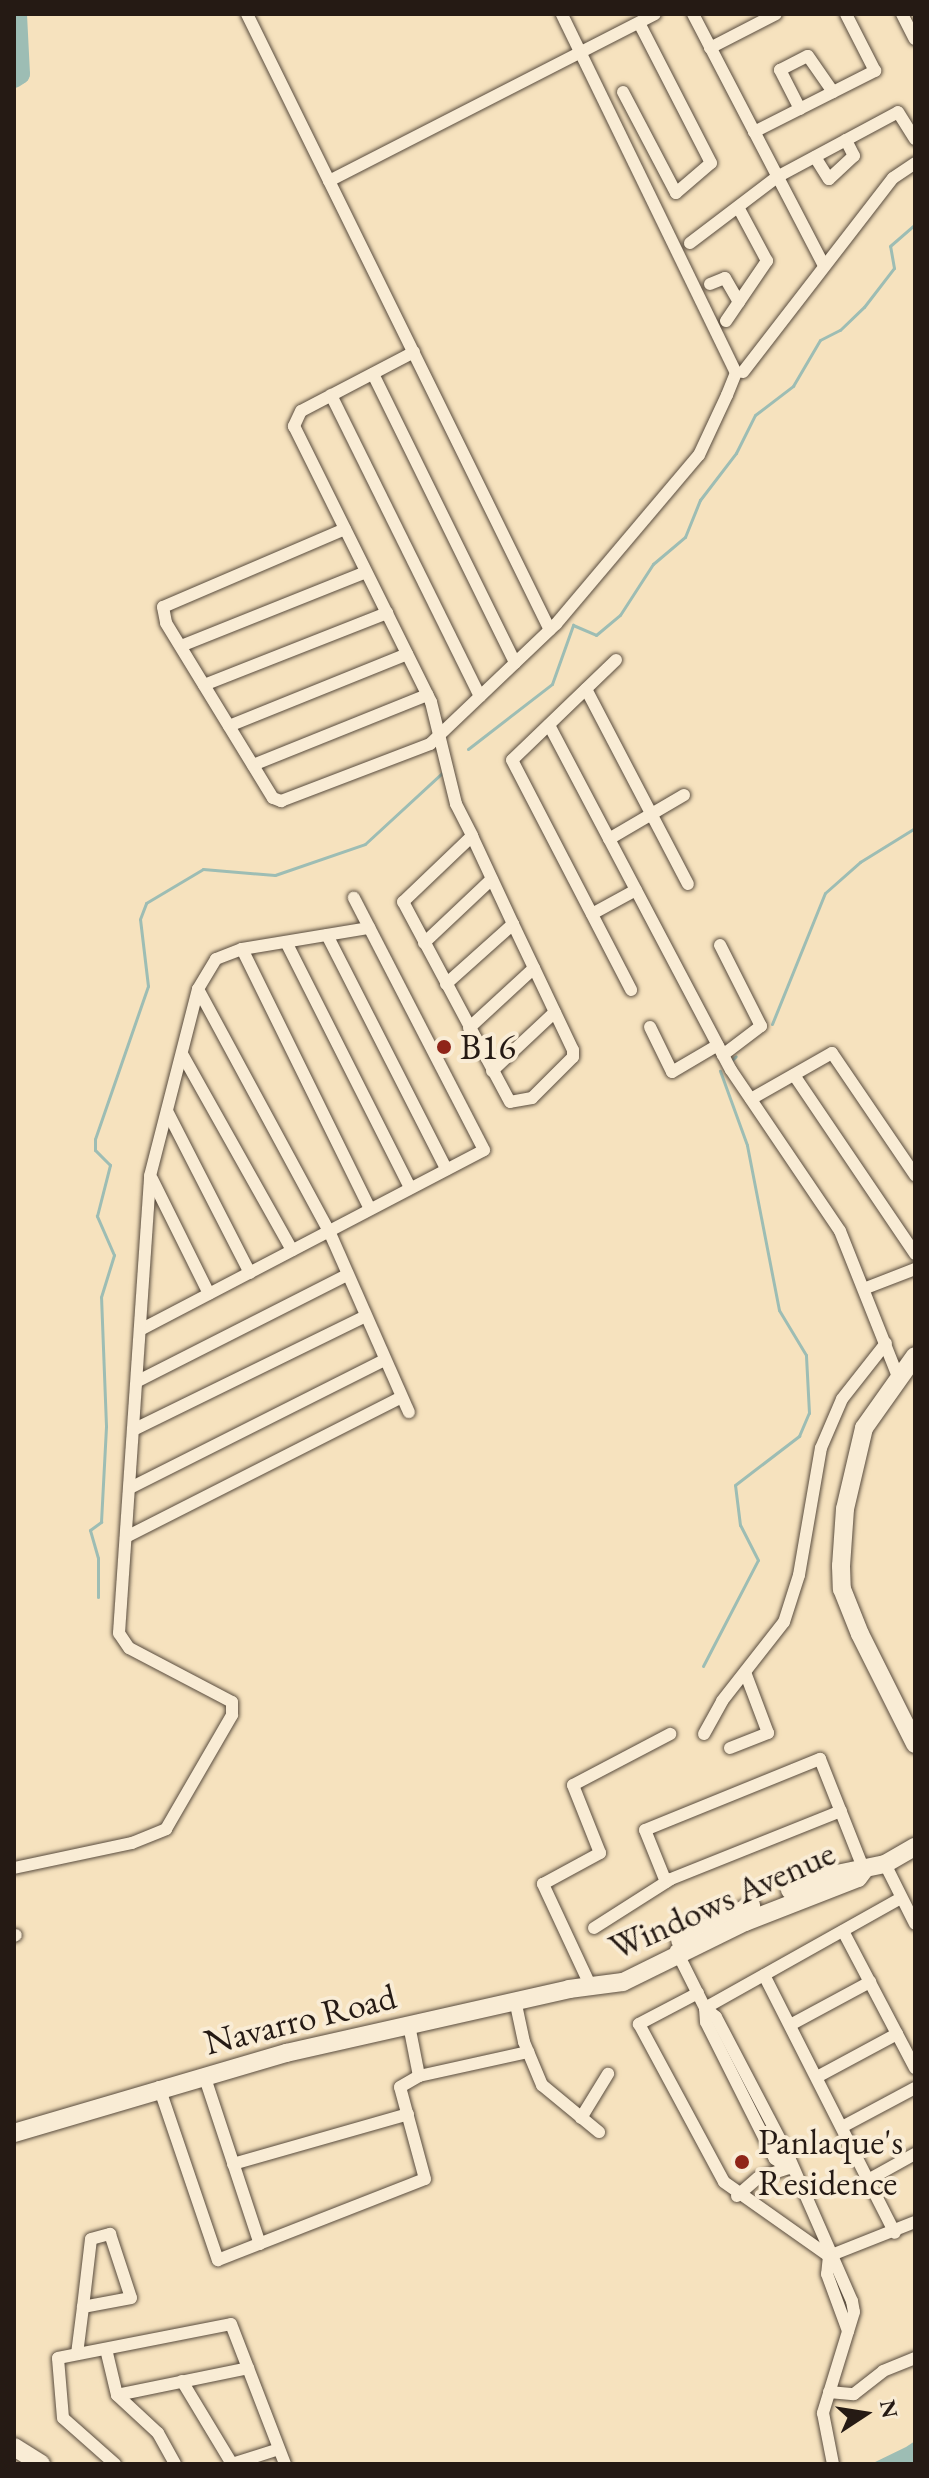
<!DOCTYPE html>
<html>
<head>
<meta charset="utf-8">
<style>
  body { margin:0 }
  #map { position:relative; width:929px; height:2478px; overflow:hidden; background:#f6e2be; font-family:"EB Garamond",serif }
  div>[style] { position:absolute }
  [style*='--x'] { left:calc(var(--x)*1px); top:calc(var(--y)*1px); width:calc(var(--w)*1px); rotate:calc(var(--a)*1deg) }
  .water>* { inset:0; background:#9dbdb4 }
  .stream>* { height:3px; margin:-1.5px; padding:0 1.5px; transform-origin:1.5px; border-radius:1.5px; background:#9dbdb4 }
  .river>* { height:20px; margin:-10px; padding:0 10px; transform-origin:10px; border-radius:10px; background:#9dbdb4 }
  .roads { filter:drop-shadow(0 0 2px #594c3e) drop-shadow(0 0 2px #594c3e) }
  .street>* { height:12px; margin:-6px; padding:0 6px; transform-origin:6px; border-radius:6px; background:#f9ecd5 }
  .secondary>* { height:18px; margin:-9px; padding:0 9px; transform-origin:9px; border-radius:9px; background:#f9ecd5 }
  .dots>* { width:22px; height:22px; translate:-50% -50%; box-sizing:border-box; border:4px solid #f9ecd5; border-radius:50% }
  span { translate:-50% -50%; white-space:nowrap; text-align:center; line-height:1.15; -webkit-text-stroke:8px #f9ecd5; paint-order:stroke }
  .poi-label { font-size:36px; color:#251a14 }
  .left { translate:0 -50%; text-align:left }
  .street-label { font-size:36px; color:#251a14 }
  .frame { position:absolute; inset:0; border:16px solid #251a14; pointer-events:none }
  .north { position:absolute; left:825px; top:2374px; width:80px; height:80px; -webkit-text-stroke:6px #f9ecd5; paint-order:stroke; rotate:78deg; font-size:22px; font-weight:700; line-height:32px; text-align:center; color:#251a14 }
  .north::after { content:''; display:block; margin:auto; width:28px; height:36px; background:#251a14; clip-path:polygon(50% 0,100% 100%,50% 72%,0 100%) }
</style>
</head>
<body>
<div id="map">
  <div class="water">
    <div style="clip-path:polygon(915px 2441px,915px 2464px,871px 2464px,906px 2447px)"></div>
  </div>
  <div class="stream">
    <div style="--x:468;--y:749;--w:106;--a:-37.7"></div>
    <div style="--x:552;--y:684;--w:63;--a:-70.4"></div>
    <div style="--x:573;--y:625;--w:25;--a:23"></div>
    <div style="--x:596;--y:635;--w:31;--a:-40"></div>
    <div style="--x:620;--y:615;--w:61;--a:-57.1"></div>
    <div style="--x:653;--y:564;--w:42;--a:-40.2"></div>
    <div style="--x:685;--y:537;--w:40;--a:-68"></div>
    <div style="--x:700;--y:500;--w:59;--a:-52.5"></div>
    <div style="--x:736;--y:453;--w:42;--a:-63.4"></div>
    <div style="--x:755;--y:415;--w:48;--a:-37.3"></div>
    <div style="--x:793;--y:386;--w:53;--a:-59.6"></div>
    <div style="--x:820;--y:340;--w:22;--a:-27"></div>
    <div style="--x:840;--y:330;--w:33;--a:-44"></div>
    <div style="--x:864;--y:307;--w:49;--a:-52.4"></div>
    <div style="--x:894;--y:268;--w:22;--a:-100"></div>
    <div style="--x:890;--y:246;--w:33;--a:-41"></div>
    <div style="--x:772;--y:1024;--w:141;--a:-68"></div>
    <div style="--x:825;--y:893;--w:47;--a:-41.5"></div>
    <div style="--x:860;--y:862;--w:65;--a:-31.7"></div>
    <div style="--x:730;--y:1062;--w:8;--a:-45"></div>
    <div style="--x:98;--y:1597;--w:39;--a:-90"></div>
    <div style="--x:98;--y:1558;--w:29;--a:-106"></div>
    <div style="--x:90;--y:1530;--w:14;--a:-36"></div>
    <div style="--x:101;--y:1522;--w:96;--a:-87"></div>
    <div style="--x:106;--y:1426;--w:129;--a:-92.2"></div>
    <div style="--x:101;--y:1297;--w:44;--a:-72.8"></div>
    <div style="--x:114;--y:1255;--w:43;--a:-113.6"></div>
    <div style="--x:97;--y:1216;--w:53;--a:-75.7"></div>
    <div style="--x:110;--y:1165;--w:21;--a:-135"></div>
    <div style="--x:95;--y:1150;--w:11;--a:-90"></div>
    <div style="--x:95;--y:1139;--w:162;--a:-70.9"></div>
    <div style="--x:148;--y:986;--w:67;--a:-96.8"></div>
    <div style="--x:140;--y:919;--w:17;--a:-69"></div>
    <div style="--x:146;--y:903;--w:66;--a:-30.8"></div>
    <div style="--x:203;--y:869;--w:72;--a:4.8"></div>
    <div style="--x:275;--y:875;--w:95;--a:-19"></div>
    <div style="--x:365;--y:844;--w:105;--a:-42.7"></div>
    <div style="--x:703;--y:1666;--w:119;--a:-62.6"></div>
    <div style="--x:758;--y:1560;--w:39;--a:-117"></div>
    <div style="--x:740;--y:1525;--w:40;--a:-97.1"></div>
    <div style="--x:735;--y:1485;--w:81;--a:-37.4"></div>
    <div style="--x:799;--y:1436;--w:25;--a:-67"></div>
    <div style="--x:809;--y:1413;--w:58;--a:-93"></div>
    <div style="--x:806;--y:1355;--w:52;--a:-121"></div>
    <div style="--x:779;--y:1310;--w:168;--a:-101"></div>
    <div style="--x:747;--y:1145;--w:79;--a:-110"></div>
  </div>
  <div class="river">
    <div style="--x:14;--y:78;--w:7;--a:-34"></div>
    <div style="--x:20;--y:74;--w:60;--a:-92.9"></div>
  </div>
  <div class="roads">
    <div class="street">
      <div style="--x:247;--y:14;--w:686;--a:63.81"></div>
      <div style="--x:693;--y:14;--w:284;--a:62.5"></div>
      <div style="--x:902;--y:14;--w:28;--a:63"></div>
      <div style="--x:710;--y:48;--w:74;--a:-27.3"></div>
      <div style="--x:623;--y:92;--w:114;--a:62.3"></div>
      <div style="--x:676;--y:193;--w:46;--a:-40.6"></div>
      <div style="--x:711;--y:163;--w:157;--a:-117.2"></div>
      <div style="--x:800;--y:109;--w:44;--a:-117.1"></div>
      <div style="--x:780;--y:70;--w:31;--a:-27"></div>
      <div style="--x:808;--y:56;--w:44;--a:55.2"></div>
      <div style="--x:754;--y:132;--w:136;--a:-26.8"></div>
      <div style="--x:875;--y:71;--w:64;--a:-117"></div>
      <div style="--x:815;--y:157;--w:26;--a:58"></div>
      <div style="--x:829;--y:179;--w:34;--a:-43"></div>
      <div style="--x:854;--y:156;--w:18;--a:-117"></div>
      <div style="--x:329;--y:181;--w:366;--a:-27.1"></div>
      <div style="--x:690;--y:243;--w:109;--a:-37.2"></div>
      <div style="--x:777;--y:177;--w:137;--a:-28.2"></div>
      <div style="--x:898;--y:112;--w:32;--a:58"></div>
      <div style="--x:710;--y:284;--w:16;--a:-22"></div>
      <div style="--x:725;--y:278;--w:28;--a:60"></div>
      <div style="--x:726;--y:321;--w:73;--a:-55.7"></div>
      <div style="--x:767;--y:261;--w:61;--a:-118.2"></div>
      <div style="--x:414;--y:352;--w:127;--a:152.4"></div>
      <div style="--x:301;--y:411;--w:17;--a:115"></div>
      <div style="--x:294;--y:426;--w:308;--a:63.6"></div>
      <div style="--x:431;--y:702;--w:105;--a:76.2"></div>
      <div style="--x:456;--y:804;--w:36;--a:63"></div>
      <div style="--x:472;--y:836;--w:97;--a:65"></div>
      <div style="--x:513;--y:924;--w:49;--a:64.5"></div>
      <div style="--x:534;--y:968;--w:91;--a:64.6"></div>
      <div style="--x:573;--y:1050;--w:7;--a:90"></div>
      <div style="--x:573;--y:1057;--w:58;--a:135"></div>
      <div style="--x:532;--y:1098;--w:22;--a:170"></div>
      <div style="--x:510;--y:1102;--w:227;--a:-118.1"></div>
      <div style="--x:403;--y:902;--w:95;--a:-43.7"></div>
      <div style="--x:743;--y:372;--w:245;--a:-52.3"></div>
      <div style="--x:893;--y:178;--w:27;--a:-34"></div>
      <div style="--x:373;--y:374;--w:322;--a:63.8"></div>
      <div style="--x:331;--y:395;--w:336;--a:63.7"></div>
      <div style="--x:345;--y:529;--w:198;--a:156.8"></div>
      <div style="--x:163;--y:607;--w:16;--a:79"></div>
      <div style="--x:166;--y:623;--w:205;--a:58.6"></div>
      <div style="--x:273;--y:798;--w:9;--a:21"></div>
      <div style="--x:281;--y:801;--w:160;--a:-20.9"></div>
      <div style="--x:430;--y:744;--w:174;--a:-43.6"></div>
      <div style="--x:556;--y:624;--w:221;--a:-49.8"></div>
      <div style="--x:699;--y:455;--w:66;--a:-65"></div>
      <div style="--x:727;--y:395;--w:24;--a:-68"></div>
      <div style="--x:736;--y:373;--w:399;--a:-115.9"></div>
      <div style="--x:181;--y:646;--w:199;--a:-21.8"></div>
      <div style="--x:616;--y:660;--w:144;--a:136.1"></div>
      <div style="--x:512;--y:760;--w:259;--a:62.6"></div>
      <div style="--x:204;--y:685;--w:197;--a:-21.5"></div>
      <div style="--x:586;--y:689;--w:220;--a:62.4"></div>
      <div style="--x:549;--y:725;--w:390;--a:62.2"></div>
      <div style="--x:731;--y:1070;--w:194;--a:55.9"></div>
      <div style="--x:840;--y:1231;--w:157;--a:68.3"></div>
      <div style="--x:229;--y:726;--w:192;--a:-22"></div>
      <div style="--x:253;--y:765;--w:188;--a:-21.9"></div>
      <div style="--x:609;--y:839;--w:87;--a:-30.4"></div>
      <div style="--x:592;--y:914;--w:50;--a:-28.6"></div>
      <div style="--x:327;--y:935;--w:263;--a:63"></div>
      <div style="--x:286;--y:942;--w:275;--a:63.2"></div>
      <div style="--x:424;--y:943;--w:93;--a:-43.3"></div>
      <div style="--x:720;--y:945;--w:91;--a:63.2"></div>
      <div style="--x:761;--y:1026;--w:48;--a:142.7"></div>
      <div style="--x:242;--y:949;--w:290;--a:63.8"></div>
      <div style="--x:446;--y:984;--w:90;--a:-41.8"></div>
      <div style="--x:198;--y:989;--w:275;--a:61.6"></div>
      <div style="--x:329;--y:1231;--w:198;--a:66.2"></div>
      <div style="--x:650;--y:1027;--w:50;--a:63.9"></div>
      <div style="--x:672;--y:1072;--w:53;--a:-30.4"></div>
      <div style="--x:469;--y:1028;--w:88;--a:-42.7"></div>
      <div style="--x:182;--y:1054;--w:225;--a:60.7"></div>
      <div style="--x:492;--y:1071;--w:86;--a:-43.1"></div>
      <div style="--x:794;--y:1075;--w:216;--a:55.9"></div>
      <div style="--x:751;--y:1099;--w:93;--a:-29.6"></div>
      <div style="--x:832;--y:1053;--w:148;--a:55.8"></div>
      <div style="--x:167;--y:1111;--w:182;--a:62.9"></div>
      <div style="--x:152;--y:1179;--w:128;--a:63.6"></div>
      <div style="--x:866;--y:1288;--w:53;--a:-21.2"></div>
      <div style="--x:140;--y:1330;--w:388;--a:-27.6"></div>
      <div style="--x:484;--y:1150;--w:284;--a:-117.3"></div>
      <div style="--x:138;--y:1381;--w:234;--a:-26.9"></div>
      <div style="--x:135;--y:1429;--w:255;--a:-26.1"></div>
      <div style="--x:130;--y:1488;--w:284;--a:-26.7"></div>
      <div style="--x:126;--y:1537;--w:309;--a:-26.9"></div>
      <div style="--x:704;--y:1734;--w:38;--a:-61"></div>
      <div style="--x:722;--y:1701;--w:100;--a:-51.9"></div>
      <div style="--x:784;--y:1622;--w:49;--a:-72.3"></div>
      <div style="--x:799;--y:1575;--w:129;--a:-80.2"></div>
      <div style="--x:821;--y:1448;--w:53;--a:-66.8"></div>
      <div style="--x:842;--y:1399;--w:71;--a:-51.8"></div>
      <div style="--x:730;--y:1748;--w:41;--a:-21.5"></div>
      <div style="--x:768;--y:1733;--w:65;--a:-110.7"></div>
      <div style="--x:885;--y:1864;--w:67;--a:63.4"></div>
      <div style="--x:14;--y:1868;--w:121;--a:-12"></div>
      <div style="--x:132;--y:1843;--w:37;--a:-22"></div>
      <div style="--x:166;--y:1829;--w:132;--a:-59.9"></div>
      <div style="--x:232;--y:1715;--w:13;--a:-90"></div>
      <div style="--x:232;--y:1702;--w:116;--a:-152.3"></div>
      <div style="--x:129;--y:1648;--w:18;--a:-124"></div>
      <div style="--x:119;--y:1633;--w:458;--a:-86.1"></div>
      <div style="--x:150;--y:1176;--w:193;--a:-75.6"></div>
      <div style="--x:198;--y:989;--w:35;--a:-59"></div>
      <div style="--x:216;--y:959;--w:28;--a:-21"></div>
      <div style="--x:242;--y:949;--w:129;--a:-9.4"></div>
      <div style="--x:666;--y:1882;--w:56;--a:-112"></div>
      <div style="--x:645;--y:1830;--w:189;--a:-22.1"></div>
      <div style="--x:820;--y:1759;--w:119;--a:68.4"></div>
      <div style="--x:594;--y:1928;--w:91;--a:-32.5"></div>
      <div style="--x:671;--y:1879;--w:183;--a:-21.8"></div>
      <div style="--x:843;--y:1931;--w:155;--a:62.3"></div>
      <div style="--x:14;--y:1936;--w:2;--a:-27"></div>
      <div style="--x:676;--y:1950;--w:65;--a:63.4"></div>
      <div style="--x:705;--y:2008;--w:14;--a:86"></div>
      <div style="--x:706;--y:2022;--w:153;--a:63.3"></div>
      <div style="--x:775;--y:2159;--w:17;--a:33"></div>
      <div style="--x:764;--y:1975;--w:289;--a:63.1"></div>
      <div style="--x:591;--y:1987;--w:114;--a:-115"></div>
      <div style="--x:543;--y:1884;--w:65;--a:-28.5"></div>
      <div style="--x:600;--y:1853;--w:73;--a:-111.7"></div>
      <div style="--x:573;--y:1785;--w:110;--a:-27.7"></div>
      <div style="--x:698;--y:1993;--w:67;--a:152.3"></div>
      <div style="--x:639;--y:2024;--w:179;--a:61.7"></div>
      <div style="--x:724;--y:2182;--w:128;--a:35.2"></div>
      <div style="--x:515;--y:2000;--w:43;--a:77.9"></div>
      <div style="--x:524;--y:2042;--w:47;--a:67.3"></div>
      <div style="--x:542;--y:2085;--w:74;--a:39.5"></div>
      <div style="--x:705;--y:2008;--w:14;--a:39"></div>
      <div style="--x:716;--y:2017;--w:153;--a:62.4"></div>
      <div style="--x:787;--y:2153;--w:162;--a:66.3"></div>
      <div style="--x:852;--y:2301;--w:11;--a:80"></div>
      <div style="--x:854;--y:2312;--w:106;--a:107.1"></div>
      <div style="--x:823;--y:2413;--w:52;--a:78.9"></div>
      <div style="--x:705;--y:2008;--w:225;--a:-29.3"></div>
      <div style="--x:792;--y:2024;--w:89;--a:-28.3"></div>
      <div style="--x:409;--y:2025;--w:52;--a:78.9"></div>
      <div style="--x:419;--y:2076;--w:112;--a:-12.4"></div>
      <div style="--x:204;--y:2075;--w:178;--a:71.7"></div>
      <div style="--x:817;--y:2077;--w:91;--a:-28.3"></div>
      <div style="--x:159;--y:2087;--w:183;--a:71.2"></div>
      <div style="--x:218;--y:2260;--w:222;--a:-21.4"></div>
      <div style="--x:425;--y:2179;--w:95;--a:-105.2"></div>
      <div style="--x:400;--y:2087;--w:22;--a:-30"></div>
      <div style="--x:581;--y:2118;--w:52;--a:-58.5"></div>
      <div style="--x:842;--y:2127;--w:83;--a:-28.1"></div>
      <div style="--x:233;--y:2164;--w:182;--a:-15.9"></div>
      <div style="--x:868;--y:2180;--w:54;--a:-29"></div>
      <div style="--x:737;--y:2196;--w:28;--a:-41"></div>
      <div style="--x:758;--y:2178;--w:33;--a:-18"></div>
      <div style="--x:829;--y:2256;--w:92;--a:-21.6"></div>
      <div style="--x:829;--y:2256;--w:18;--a:96"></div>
      <div style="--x:827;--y:2274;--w:61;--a:69.8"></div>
      <div style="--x:106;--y:2349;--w:47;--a:76.6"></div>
      <div style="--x:117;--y:2395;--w:56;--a:42.8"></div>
      <div style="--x:158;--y:2433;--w:35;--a:61"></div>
      <div style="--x:77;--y:2354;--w:47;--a:-82.7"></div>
      <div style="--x:83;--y:2307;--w:68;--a:-83.3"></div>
      <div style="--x:91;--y:2239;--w:20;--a:-15"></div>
      <div style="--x:110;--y:2234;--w:67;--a:71.8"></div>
      <div style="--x:131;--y:2298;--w:49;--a:169.4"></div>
      <div style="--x:182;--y:2381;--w:97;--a:58.9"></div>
      <div style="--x:829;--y:2392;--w:25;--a:5"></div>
      <div style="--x:854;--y:2394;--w:37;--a:-38"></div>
      <div style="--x:883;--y:2371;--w:35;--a:-22"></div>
      <div style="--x:117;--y:2395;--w:134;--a:-11.6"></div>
      <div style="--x:115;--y:2464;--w:69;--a:-138.5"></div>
      <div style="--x:63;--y:2418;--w:60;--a:-94.8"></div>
      <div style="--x:58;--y:2358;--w:176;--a:-11.1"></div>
      <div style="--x:231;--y:2324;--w:150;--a:68.9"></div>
      <div style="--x:232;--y:2464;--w:49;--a:-17.7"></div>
    </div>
    <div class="secondary">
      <div style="--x:915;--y:1356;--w:88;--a:125.3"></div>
      <div style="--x:864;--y:1428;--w:83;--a:103.2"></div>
      <div style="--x:845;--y:1509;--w:57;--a:94"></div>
      <div style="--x:841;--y:1566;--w:23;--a:88"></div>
      <div style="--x:842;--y:1589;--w:48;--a:68.2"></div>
      <div style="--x:860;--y:1634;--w:123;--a:63.4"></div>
      <div style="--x:790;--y:1890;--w:45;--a:-19.7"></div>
      <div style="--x:832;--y:1875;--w:54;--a:-11.7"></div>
      <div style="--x:885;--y:1864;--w:34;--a:-30"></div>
      <div style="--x:680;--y:1940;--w:79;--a:-25.6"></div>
      <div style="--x:14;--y:2133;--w:284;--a:-16.4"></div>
      <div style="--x:286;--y:2053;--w:290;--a:-12.7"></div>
      <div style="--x:569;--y:1989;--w:54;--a:-7.4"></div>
      <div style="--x:623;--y:1982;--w:136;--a:-26.2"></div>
      <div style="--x:745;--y:1922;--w:121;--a:-21.3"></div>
      <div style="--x:858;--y:1878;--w:10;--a:-53"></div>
      <div style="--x:14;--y:2447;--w:32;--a:32"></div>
    </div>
  </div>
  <div class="dots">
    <div style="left:444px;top:1047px;background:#8f2418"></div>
    <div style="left:742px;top:2162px;background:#8f2418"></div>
  </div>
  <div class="poi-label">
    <span class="left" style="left:460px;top:1047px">B16</span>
    <span class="left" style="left:758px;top:2162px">Panlaque's<br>Residence</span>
  </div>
  <div class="street-label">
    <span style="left:722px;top:1900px;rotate:-24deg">Windows Avenue</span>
    <span style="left:300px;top:2019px;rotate:-14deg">Navarro Road</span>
  </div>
  <div class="frame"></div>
  <div class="north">N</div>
</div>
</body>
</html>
